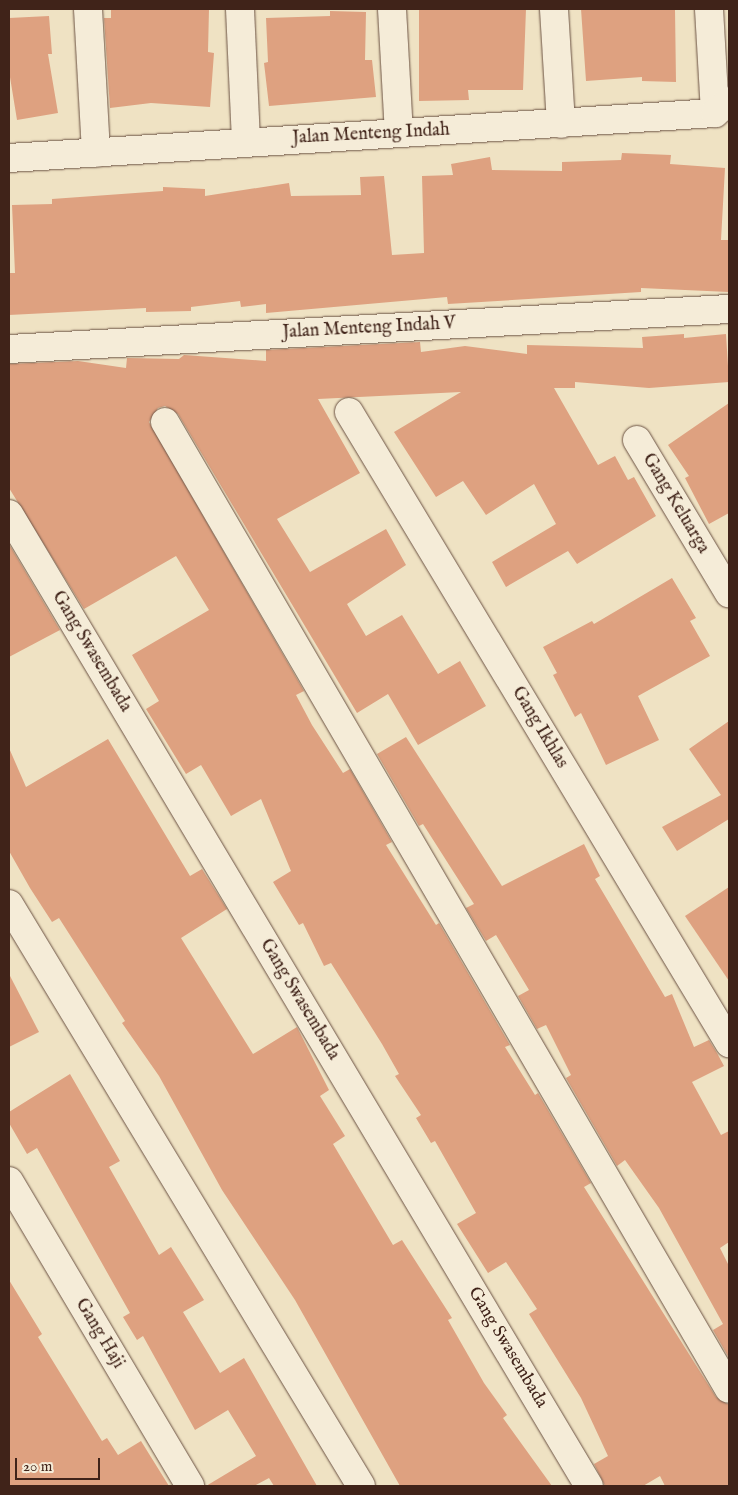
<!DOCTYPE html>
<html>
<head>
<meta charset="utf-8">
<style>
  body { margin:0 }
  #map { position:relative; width:738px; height:1495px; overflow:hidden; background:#efe2c3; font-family:"IM FELL English",serif }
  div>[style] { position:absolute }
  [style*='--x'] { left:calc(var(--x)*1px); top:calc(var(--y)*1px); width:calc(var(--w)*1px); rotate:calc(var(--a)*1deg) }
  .building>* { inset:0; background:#dea180 }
  .roads { filter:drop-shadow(0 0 1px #6c5344) drop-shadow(0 0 1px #6c5344) }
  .street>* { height:28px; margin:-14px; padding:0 14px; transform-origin:14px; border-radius:14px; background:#f5ecd8 }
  span { translate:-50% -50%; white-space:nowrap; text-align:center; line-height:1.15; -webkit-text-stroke:4px #f5ecd8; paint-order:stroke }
  .street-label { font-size:18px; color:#402319 }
  .frame { position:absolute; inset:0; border:10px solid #402319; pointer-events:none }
  .scale { position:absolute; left:15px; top:1458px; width:85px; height:22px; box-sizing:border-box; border:2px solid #402319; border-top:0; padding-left:6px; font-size:15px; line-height:18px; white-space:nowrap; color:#402319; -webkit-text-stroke:4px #f5ecd8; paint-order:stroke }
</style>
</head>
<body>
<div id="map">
  <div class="building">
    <div style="clip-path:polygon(111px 9px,209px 9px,208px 52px,214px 53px,210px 107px,151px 103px,110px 108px,104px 18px,111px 18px)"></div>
    <div style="clip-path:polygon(419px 9px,526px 9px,523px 90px,468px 90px,469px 100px,419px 101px)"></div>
    <div style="clip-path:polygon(581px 9px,675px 9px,676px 82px,642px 81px,642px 77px,586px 81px)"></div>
    <div style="clip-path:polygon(330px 11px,366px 12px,365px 60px,372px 60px,376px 97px,269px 106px,264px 63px,268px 62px,266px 18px,330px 16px)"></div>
    <div style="clip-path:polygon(49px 16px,52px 54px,48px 54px,58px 113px,17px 120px,9px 71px,9px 18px)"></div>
    <div style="clip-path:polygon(622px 153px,671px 155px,670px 164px,725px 168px,721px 240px,729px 240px,729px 292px,641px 288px,641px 292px,448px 304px,447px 297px,266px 313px,266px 304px,241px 307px,240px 301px,191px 307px,191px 311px,146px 312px,146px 308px,9px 315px,9px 273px,15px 273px,12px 205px,52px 204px,52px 199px,163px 191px,163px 187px,205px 189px,205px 196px,289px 183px,291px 196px,361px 195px,360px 177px,384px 176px,392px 255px,424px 253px,422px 176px,453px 175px,451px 164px,490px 157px,492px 170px,562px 171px,562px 162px,621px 160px)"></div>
    <div style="clip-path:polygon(684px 334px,684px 338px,726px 334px,729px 382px,649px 388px,575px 382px,575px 388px,554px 388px,598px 465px,615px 456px,628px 480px,634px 477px,656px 516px,577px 564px,568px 551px,506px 587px,492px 562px,556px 524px,534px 484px,486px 515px,463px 481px,436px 497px,394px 432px,461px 392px,318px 399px,360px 473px,277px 519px,310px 572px,386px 529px,406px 565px,347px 604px,366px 636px,402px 615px,438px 674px,460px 661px,486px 706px,418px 745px,388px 694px,357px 713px,178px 414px,165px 406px,158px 408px,149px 422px,304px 691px,296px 695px,312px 725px,343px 773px,350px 769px,392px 842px,386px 845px,436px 925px,439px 923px,510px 1045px,505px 1047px,535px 1095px,538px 1093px,591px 1183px,584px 1187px,716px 1397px,729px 1405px,729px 1486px,665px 1486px,660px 1476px,643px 1486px,605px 1486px,594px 1464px,608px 1456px,581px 1398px,529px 1314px,537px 1309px,506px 1262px,488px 1273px,457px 1224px,476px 1213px,435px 1141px,431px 1143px,416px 1118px,421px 1115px,395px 1076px,399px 1074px,382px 1044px,331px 963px,324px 966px,303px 923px,299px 925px,273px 882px,291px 871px,261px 799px,231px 816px,201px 765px,186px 774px,146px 709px,159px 701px,132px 655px,209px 610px,176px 556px,84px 609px,9px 488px,9px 364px,78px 361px,126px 368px,127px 358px,179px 359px,184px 355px,266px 361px,266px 350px,420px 342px,421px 352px,465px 346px,527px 354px,527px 345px,643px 348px,642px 337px)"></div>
    <div style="clip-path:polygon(729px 403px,729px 513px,709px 524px,685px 478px,689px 476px,668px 445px)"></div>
    <div style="clip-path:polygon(9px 544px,60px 630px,9px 657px)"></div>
    <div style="clip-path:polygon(672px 578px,696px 618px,690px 621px,710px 656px,638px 696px,659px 740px,606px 765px,581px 713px,575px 717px,553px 675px,557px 673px,543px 647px,592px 621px,594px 624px)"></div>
    <div style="clip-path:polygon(729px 721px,729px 819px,677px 851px,662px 827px,721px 795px,689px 749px)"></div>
    <div style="clip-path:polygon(406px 737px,502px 886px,584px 844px,600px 876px,595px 879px,665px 997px,672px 994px,694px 1047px,709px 1040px,717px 1053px,724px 1066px,692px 1082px,721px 1135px,729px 1131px,729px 1242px,720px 1248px,729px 1266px,729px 1358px,713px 1330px,723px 1324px,659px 1208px,625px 1160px,617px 1166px,566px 1078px,571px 1075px,546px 1025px,537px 1029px,518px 996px,529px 990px,496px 935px,486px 941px,466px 908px,474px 904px,423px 824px,419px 826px,377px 754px)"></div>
    <div style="clip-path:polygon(108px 739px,190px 876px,202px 869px,227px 909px,181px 938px,253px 1054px,297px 1027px,329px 1090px,320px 1096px,345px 1136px,333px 1144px,393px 1245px,402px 1240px,452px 1318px,448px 1320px,484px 1383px,507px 1415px,503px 1418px,552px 1486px,400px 1486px,295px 1300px,222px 1190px,159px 1076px,122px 1023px,125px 1021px,59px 918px,52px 922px,30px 888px,9px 851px,9px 748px,26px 787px)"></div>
    <div style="clip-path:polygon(729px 887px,729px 981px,685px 916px)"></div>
    <div style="clip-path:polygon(9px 974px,39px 1032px,9px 1047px)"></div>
    <div style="clip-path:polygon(70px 1074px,120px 1161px,109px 1167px,159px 1255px,171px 1247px,204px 1300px,183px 1312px,220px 1373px,244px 1358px,317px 1486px,274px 1486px,269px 1478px,254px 1486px,206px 1486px,256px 1456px,228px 1410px,195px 1430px,143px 1336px,137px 1340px,123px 1317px,130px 1313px,37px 1148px,27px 1154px,9px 1123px,9px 1112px)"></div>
    <div style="clip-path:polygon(9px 1280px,42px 1334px,38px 1337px,102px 1441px,107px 1438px,118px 1455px,141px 1441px,169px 1486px,9px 1486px)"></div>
  </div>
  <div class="roads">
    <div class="street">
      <div style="--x:88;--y:9;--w:144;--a:86.8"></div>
      <div style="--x:240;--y:9;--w:133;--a:87.4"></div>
      <div style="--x:392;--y:9;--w:124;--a:86.8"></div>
      <div style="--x:554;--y:9;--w:115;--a:86.5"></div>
      <div style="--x:709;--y:9;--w:104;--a:86.7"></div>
      <div style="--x:9;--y:158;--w:707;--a:-3.65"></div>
      <div style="--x:715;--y:113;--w:18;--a:-41"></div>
      <div style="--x:9;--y:349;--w:721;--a:-3.18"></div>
      <div style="--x:349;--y:412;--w:737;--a:58.94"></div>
      <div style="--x:165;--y:422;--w:1119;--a:59.75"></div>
      <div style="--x:637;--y:440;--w:179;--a:59"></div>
      <div style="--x:9;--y:514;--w:1132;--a:59.18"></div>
      <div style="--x:9;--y:904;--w:680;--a:58.83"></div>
      <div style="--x:9;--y:1181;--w:355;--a:59.3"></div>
    </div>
  </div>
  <div class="street-label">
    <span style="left:371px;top:135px;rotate:-3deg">Jalan Menteng Indah</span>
    <span style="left:369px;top:329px;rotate:-3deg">Jalan Menteng Indah V</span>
    <span style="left:675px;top:504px;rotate:59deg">Gang Keluarga</span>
    <span style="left:91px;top:652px;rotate:59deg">Gang Swasembada</span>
    <span style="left:539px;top:728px;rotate:59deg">Gang Ikhlas</span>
    <span style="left:299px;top:1000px;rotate:59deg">Gang Swasembada</span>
    <span style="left:99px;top:1334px;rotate:59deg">Gang Haji</span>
    <span style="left:507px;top:1348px;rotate:59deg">Gang Swasembada</span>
  </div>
  <div class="frame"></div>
  <div class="scale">20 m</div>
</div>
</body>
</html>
